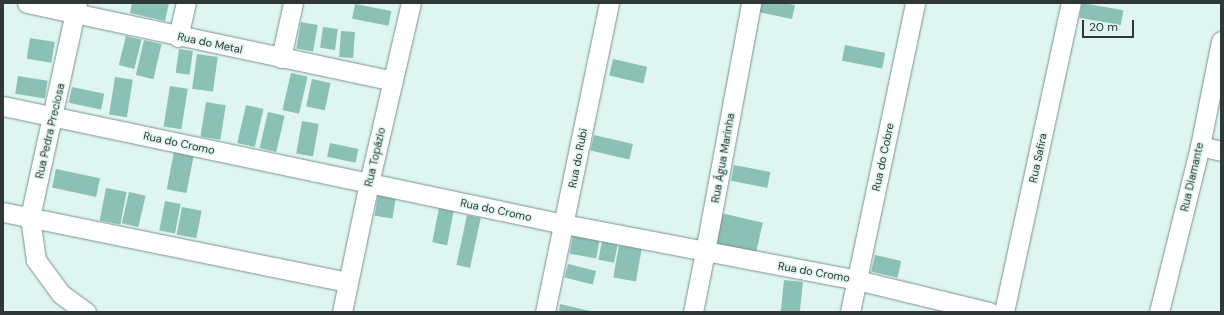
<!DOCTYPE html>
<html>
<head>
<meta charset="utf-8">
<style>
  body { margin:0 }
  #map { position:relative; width:1224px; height:315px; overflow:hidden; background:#def5f0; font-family:"DM Sans",sans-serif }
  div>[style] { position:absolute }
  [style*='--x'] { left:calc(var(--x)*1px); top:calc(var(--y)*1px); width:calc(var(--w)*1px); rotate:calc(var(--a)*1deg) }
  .building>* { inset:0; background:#8bc0b5; transform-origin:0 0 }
  .roads { filter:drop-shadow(0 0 1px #7c918c) drop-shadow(0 0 1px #7c918c) }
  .minor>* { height:19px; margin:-9.5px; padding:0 9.5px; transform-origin:9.5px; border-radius:9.5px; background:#fff }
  span { translate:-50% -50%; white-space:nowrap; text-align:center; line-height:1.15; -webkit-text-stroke:3px #def5f0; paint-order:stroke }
  .street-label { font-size:11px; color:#2f3836 }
  .frame { position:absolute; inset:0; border:4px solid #2f3836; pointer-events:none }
  .scale { position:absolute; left:1082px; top:20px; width:52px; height:18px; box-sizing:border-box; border:2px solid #2f3836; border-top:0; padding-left:5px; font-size:12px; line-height:14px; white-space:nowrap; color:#2f3836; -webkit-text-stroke:3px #def5f0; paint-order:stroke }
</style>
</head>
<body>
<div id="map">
  <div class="building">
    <div style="clip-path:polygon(132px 3px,169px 3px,165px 21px,130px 13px)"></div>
    <div style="clip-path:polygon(761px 3px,784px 3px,795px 5px,792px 19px,759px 12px)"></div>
    <div style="left:1082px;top:3px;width:42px;height:15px;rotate:10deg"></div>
    <div style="left:355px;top:4px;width:37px;height:15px;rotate:11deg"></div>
    <div style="left:301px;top:22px;width:17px;height:27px;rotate:10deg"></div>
    <div style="left:323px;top:27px;width:15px;height:21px;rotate:8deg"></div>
    <div style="left:341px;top:31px;width:14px;height:26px;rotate:4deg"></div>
    <div style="left:126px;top:36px;width:16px;height:30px;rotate:14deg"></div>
    <div style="left:30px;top:38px;width:25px;height:21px;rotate:9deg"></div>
    <div style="left:144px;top:40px;width:18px;height:36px;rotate:13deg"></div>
    <div style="left:845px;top:45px;width:41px;height:16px;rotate:11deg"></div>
    <div style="left:179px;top:49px;width:14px;height:24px;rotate:8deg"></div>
    <div style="left:197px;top:54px;width:21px;height:35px;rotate:8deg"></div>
    <div style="left:613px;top:59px;width:35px;height:17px;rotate:13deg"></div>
    <div style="left:291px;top:73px;width:17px;height:38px;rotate:13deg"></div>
    <div style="left:18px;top:76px;width:30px;height:18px;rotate:9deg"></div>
    <div style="left:115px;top:77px;width:18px;height:38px;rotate:9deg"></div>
    <div style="left:312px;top:79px;width:19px;height:28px;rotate:12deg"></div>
    <div style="left:170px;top:86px;width:18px;height:41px;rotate:9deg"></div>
    <div style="left:72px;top:87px;width:33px;height:16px;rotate:12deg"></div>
    <div style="left:206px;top:102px;width:20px;height:35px;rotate:9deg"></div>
    <div style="left:246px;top:105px;width:18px;height:39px;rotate:13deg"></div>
    <div style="left:268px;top:112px;width:17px;height:37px;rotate:13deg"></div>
    <div style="left:302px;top:121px;width:17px;height:33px;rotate:10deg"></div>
    <div style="left:594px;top:135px;width:40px;height:16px;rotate:13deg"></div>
    <div style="left:330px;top:143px;width:29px;height:14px;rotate:12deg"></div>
    <div style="left:174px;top:152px;width:20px;height:38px;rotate:11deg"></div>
    <div style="left:734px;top:165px;width:37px;height:16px;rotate:11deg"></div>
    <div style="left:56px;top:169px;width:45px;height:19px;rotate:12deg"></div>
    <div style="left:106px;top:188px;width:21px;height:33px;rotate:11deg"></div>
    <div style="left:129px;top:192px;width:17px;height:32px;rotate:13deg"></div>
    <div style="left:378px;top:195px;width:18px;height:21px;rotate:9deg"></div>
    <div style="left:165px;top:201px;width:16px;height:30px;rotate:11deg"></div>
    <div style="left:182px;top:207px;width:20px;height:28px;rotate:11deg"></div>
    <div style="left:439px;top:208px;width:15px;height:35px;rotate:11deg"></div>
    <div style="left:721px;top:213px;width:43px;height:33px;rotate:13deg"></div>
    <div style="left:467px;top:215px;width:14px;height:51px;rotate:12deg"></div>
    <div style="left:573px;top:235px;width:27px;height:19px;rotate:10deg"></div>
    <div style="left:602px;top:241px;width:16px;height:19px;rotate:11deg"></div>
    <div style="left:619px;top:245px;width:23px;height:33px;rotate:10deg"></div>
    <div style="left:875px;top:255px;width:27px;height:17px;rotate:13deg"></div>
    <div style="left:568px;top:264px;width:29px;height:14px;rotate:14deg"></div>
    <div style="left:784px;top:280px;width:19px;height:32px;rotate:6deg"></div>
    <div style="clip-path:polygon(560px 304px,590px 311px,590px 312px,559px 312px)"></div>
  </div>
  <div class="roads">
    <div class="minor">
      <div style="--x:27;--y:3;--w:374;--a:12"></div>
      <div style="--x:77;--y:3;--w:219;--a:102.4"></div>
      <div style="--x:30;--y:217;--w:43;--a:82.1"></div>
      <div style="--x:36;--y:260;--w:42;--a:53.7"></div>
      <div style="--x:61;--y:294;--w:31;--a:36"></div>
      <div style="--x:178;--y:37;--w:35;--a:-77"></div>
      <div style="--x:281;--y:58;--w:56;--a:-77.7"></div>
      <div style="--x:3;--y:106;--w:573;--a:11.88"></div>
      <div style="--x:564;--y:224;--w:298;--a:10.8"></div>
      <div style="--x:857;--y:280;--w:136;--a:13.6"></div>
      <div style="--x:1200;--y:146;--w:22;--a:13"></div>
      <div style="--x:3;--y:212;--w:352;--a:11.5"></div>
      <div style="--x:342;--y:312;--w:132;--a:-78.2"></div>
      <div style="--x:369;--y:183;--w:185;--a:-76.9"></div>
      <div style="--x:545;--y:312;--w:316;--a:-78.3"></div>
      <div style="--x:693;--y:312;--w:61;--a:-78.7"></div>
      <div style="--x:705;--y:252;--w:253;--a:-79.5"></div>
      <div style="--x:850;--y:312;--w:316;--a:-78.1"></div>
      <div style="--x:1004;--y:312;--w:316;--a:-77.8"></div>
      <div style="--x:1159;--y:312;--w:171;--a:-76.1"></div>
      <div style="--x:1200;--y:146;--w:107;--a:-78.7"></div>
    </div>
  </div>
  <div class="street-label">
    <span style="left:210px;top:43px;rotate:12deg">Rua do Metal</span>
    <span style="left:50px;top:131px;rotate:-77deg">Rua Pedra Preciosa</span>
    <span style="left:179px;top:143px;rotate:12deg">Rua do Cromo</span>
    <span style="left:375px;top:157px;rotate:-77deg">Rua Topázio</span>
    <span style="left:883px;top:157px;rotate:-78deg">Rua do Cobre</span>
    <span style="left:578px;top:158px;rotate:-79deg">Rua do Rubi</span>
    <span style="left:723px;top:158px;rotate:-80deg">Rua Água Marinha</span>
    <span style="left:1038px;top:158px;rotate:-78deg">Rua Safira</span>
    <span style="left:1192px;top:177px;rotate:-77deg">Rua Diamante</span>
    <span style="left:496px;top:210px;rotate:12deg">Rua do Cromo</span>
    <span style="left:814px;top:272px;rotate:10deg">Rua do Cromo</span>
  </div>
  <div class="frame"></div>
  <div class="scale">20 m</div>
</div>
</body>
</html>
